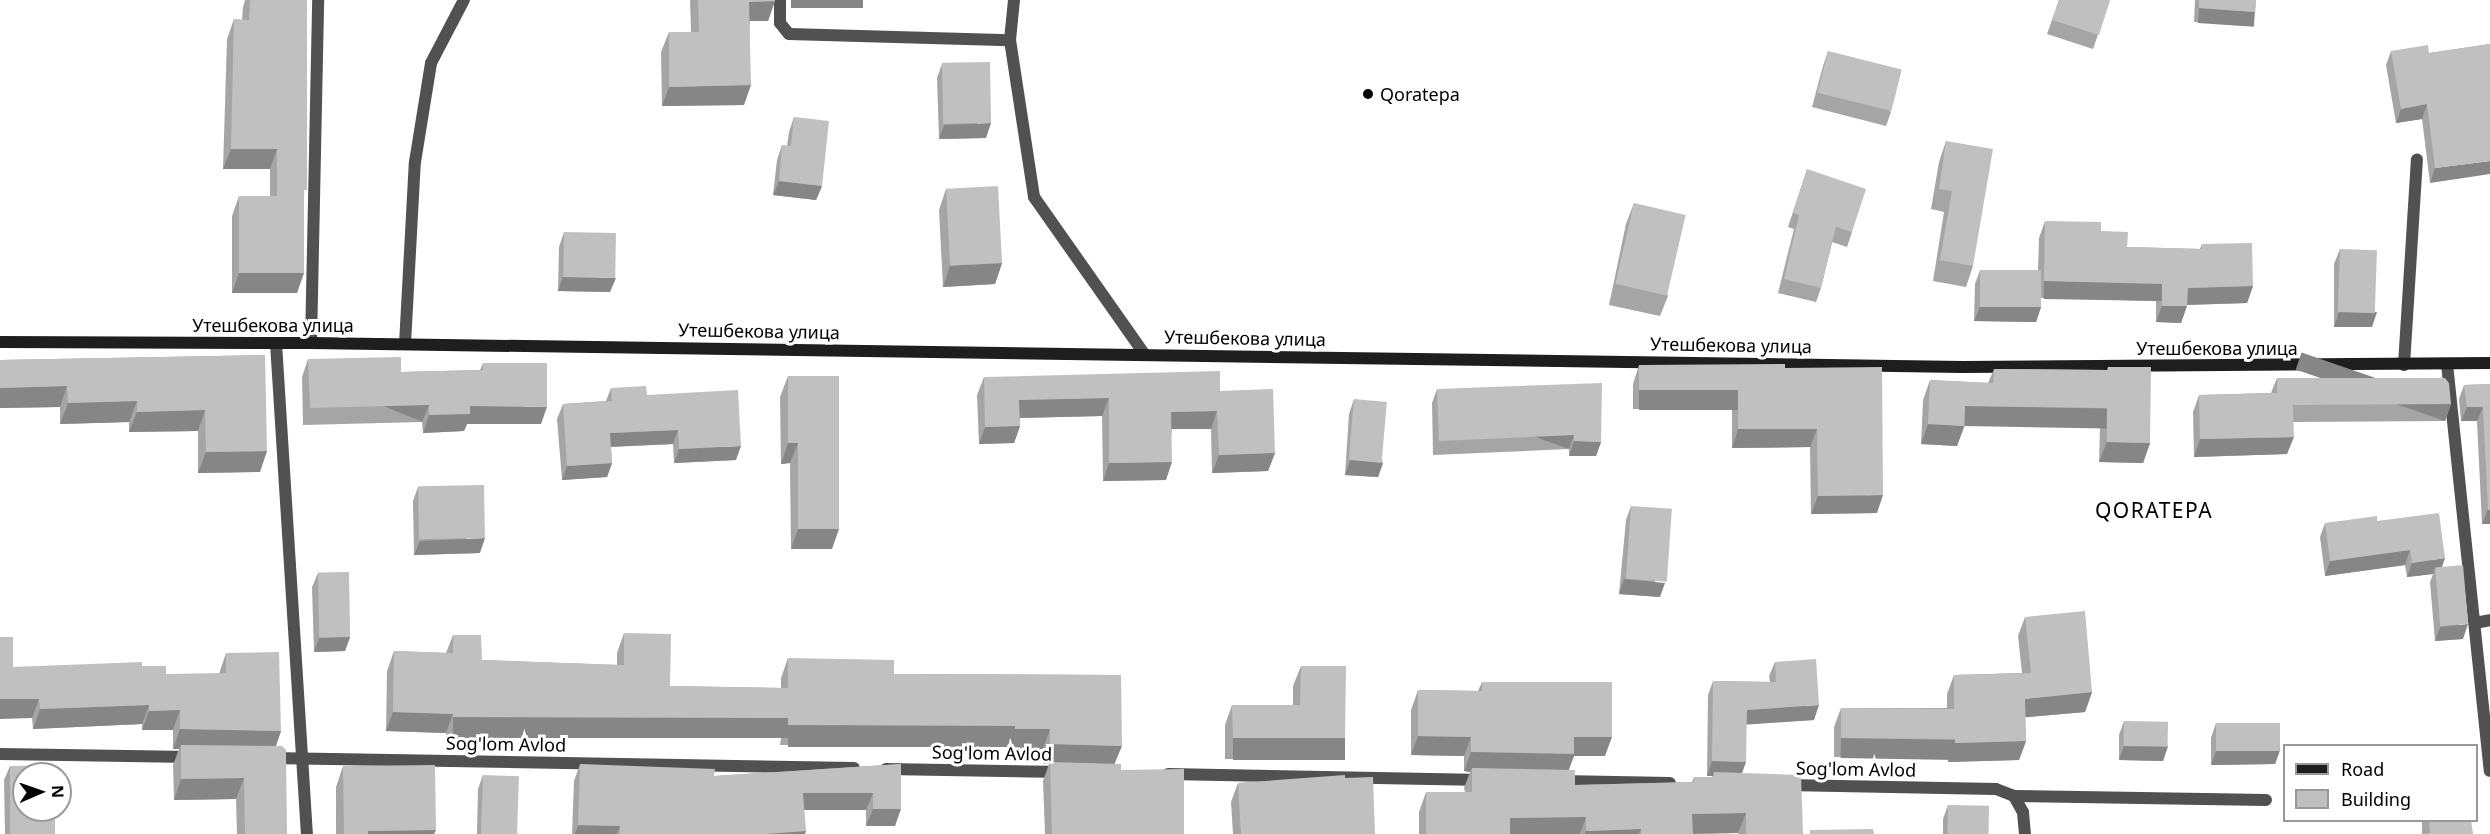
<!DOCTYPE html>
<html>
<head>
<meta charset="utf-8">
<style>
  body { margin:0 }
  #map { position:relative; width:2490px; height:834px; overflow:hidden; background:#fff; font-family:"Noto Sans",sans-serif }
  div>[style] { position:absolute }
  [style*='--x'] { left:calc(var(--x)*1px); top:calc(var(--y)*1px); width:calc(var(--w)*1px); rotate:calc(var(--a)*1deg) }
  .lane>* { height:12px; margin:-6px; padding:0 6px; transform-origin:6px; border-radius:6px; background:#515151 }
  .street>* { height:12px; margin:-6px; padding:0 6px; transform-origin:6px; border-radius:6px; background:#515151 }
  .secondary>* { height:12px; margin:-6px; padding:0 6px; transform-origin:6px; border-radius:6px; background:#1e1e1e }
  .wall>* { inset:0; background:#a5a5a5; transform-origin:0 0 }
  .shaded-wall>* { inset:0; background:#868686; transform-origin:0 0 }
  .building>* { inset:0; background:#c0c0c0; transform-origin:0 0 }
  .dots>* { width:16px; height:16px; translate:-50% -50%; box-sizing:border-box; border:3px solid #fff; border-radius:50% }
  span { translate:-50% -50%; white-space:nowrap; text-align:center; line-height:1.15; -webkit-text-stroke:6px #fff; paint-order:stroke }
  .poi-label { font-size:18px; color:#000 }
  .left { translate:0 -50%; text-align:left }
  .street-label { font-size:18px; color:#000 }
  .quarter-label { font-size:21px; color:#000; letter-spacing:1.5px }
  .legend { position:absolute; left:2283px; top:744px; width:195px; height:78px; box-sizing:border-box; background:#fff; border:2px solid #999; margin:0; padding:8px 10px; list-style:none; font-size:18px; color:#000 }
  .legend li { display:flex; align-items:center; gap:12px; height:30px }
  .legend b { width:30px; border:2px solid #999 }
  .north { position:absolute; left:12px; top:762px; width:60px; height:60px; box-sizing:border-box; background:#fff; border:2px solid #999; border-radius:50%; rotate:88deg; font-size:16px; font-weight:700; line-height:24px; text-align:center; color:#000 }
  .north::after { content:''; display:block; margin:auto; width:21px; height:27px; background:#000; clip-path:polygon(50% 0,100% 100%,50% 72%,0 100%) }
</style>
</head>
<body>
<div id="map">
  <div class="lane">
    <div style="--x:780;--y:0;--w:23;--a:90"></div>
    <div style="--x:780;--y:23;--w:14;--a:51"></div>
    <div style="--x:789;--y:34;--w:221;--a:1.6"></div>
    <div style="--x:1014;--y:0;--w:40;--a:95.7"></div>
    <div style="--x:1010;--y:40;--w:159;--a:81.3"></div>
    <div style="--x:1034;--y:197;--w:193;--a:54.9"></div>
    <div style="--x:2404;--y:365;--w:206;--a:-86.4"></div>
    <div style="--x:2475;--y:623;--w:15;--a:-11"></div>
    <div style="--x:2014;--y:796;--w:252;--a:0.9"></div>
  </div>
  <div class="street">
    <div style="--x:276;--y:343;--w:492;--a:86.4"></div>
    <div style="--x:311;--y:343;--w:343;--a:-88.8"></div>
    <div style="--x:405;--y:344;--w:182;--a:-86.9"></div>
    <div style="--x:415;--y:162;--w:100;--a:-80.8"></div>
    <div style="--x:431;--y:63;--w:71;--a:-62.4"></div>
    <div style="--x:2447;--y:364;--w:409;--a:84"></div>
    <div style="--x:0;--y:754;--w:191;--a:0.9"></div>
    <div style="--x:271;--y:758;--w:583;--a:0.98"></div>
    <div style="--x:886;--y:769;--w:175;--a:1"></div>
    <div style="--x:1168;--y:774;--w:316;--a:1.1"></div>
    <div style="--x:1561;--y:781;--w:109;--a:1.1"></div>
    <div style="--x:1786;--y:785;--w:210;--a:1.1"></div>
    <div style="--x:1996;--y:789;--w:19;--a:21"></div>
    <div style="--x:2014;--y:796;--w:18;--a:61"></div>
    <div style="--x:2023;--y:812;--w:22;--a:85"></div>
  </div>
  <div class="secondary">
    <div style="--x:0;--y:342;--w:311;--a:0.2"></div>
    <div style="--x:311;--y:343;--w:1651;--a:0.83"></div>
    <div style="--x:1962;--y:367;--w:528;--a:-0.43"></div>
  </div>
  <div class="wall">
    <div style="clip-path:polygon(245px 0,307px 0,304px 198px,297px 293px,232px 293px,232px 216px,239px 196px,270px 196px,270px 169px,223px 169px,227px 39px,234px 19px,242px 20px,243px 7px)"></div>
    <div style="clip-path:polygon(690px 0,775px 0,768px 21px,750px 21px,744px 105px,662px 106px,661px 52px,669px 32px,691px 32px)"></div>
    <div style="clip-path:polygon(2059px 0,2110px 0,2093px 49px,2047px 34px)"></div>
    <div style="clip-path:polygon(2195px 0,2256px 0,2255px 12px,2250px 26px,2194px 22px)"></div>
    <div style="clip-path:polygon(2490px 44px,2430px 183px,2422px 119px,2396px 123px,2386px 65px,2391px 51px,2429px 53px)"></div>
    <div style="clip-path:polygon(1828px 51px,1891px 112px,1886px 126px,1812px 107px,1823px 66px)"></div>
    <div style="clip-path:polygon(942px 64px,986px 138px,939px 139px,937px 78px)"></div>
    <div style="clip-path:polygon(794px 117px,822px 186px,816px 200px,773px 195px,777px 160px,782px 145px,787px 146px,789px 132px)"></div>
    <div style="clip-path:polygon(1946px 141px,1973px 266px,1966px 287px,1933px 281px,1944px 212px,1931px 209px,1939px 162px)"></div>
    <div style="clip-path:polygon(1807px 169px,1852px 232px,1847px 247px,1832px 242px,1821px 288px,1816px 302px,1778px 293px,1794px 229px,1788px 227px)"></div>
    <div style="clip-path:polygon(946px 189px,1002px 263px,995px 284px,943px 287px,939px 210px)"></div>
    <div style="clip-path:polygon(1634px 203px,1668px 296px,1660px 316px,1609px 305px,1626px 224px)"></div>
    <div style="clip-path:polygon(2045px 221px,2101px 231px,2127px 247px,2200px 249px,2202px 244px,2253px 286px,2247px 303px,2187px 305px,2181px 323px,2156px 322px,2156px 301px,2041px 298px,2041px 307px,2036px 322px,1974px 321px,1975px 284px,1980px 270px,2038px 270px,2039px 238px)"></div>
    <div style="clip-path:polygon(564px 232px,610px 292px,558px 291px,559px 247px)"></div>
    <div style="clip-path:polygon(2340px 249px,2372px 327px,2334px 327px,2334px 264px)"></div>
    <div style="clip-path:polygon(265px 355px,260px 472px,198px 473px,198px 431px,129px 432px,129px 422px,60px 424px,60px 407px,0 408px,0 360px)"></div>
    <div style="clip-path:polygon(308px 359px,401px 372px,480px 370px,483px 363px,541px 424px,467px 424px,464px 431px,423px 433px,422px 422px,303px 425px,302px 377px)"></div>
    <div style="clip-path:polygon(1639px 365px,1785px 368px,1877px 513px,1811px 514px,1810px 447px,1732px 448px,1732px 409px,1633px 409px,1633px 384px)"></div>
    <div style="clip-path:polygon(2108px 367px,2150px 443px,2143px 463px,2099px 462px,2100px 427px,1965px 425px,1957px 446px,1921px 444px,1923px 400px,1930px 380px,1988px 383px,1994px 369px,2107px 370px)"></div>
    <div style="clip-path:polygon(788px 376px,832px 549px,791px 549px,790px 463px,781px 464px,780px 397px)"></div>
    <div style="clip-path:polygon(984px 377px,1220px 391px,1275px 453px,1268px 471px,1212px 473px,1211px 429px,1172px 429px,1166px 480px,1103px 481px,1102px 416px,1020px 418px,1020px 426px,1014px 443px,979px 444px,977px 395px)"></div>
    <div style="clip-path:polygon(2277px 378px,2451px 404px,2445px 421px,2293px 422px,2287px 454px,2194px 457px,2193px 412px,2199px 395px,2271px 393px)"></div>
    <div style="clip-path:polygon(2490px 384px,2490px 524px,2482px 524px,2477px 421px,2461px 421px,2459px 399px,2464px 385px)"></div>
    <div style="clip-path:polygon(611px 388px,647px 395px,736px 460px,674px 463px,673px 444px,611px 447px,612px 463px,607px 477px,562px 480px,557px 419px,563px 404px,606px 401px)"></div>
    <div style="clip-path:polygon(1437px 389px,1601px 442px,1596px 456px,1569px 456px,1569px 449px,1433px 455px,1432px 403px)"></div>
    <div style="clip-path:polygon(1354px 399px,1383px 463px,1378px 477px,1345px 475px,1349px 414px)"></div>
    <div style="clip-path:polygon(418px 487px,480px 553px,414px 555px,413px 501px)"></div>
    <div style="clip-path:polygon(1631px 506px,1660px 597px,1619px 594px,1626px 520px)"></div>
    <div style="clip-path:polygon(2377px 521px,2442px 567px,2463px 639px,2435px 641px,2430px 582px,2433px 574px,2407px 577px,2405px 565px,2325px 576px,2320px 537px,2325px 523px)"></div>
    <div style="clip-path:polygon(318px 573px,350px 637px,345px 651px,314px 652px,312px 587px)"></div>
    <div style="clip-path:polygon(2025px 617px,2092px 692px,2085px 712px,2025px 717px,2026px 741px,2019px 760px,1948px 762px,1948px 758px,1834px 757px,1834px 727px,1841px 708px,1947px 708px,1947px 694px,1954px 675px,2022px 673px,2018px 636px)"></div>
    <div style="clip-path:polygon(624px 633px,670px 686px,781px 688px,781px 678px,788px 658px,894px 674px,1121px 675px,1115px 764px,1184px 834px,1045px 834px,1043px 781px,1049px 764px,1043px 764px,1043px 749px,1008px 749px,1008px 746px,780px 745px,781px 738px,446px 737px,446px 733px,386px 731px,387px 671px,394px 651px,446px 653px,453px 635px,482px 660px,617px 665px,617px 653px)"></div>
    <div style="clip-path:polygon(226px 653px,281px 731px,276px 746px,287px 834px,237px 834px,236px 799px,174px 800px,173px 765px,179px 749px,173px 749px,173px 730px,142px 730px,142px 724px,33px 729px,32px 718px,13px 667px,142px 666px,166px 674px,219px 674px)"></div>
    <div style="clip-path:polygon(1775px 662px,1814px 720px,1746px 724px,1742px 773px,1803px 834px,1738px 834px,1738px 833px,1693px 834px,1419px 834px,1419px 812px,1426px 792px,1465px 792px,1464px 788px,1470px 772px,1464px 771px,1464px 756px,1411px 755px,1411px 710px,1418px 690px,1478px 691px,1482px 682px,1605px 756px,1574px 756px,1569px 770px,1575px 785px,1692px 782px,1694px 777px,1712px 777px,1713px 776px,1707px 776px,1708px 695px,1713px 681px,1770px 682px,1769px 676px)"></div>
    <div style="clip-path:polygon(1301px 666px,1345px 738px,1338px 759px,1225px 759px,1225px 725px,1232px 705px,1293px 705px,1293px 686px)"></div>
    <div style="clip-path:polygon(2124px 721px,2168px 746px,2163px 761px,2119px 760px,2119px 735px)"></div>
    <div style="clip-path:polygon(2216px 723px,2280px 750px,2275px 764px,2211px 765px,2211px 738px)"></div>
    <div style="clip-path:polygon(580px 764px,714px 776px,901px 764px,895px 826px,866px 826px,866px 810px,804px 810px,805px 834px,572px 834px,574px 781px)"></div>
    <div style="clip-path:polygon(10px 766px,55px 834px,5px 834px,4px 780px)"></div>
    <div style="clip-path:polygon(343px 766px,434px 834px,336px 834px,336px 787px)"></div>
    <div style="clip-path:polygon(483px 775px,518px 834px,477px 834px,478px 789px)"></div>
    <div style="clip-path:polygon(1345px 778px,1375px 834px,1233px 834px,1231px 802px,1238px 783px)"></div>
    <div style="clip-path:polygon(1948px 805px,1988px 834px,1943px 834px,1943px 819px)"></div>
    <div style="left:2422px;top:820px;width:49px;height:14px"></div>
  </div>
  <div class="shaded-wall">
    <div style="left:791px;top:0;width:72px;height:8px"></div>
    <div style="clip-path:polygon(775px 1px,768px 21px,742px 21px,749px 2px)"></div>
    <div style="left:2199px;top:8px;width:56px;height:15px;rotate:4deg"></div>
    <div style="clip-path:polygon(751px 85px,744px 105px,662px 106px,669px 87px)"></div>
    <div style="clip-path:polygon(2427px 104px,2422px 119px,2396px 123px,2401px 109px)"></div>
    <div style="clip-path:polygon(991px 123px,986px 138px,939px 139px,944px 125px)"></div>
    <div style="clip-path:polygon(231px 149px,277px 149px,270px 169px,223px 169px)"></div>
    <div style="clip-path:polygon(2490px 161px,2490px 174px,2430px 183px,2435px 168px)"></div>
    <div style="clip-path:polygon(779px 181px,822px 186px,816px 200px,773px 195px)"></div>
    <div style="clip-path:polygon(1002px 263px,995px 284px,943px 287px,950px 266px)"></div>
    <div style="clip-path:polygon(239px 273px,304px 273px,297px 293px,232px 293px)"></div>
    <div style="clip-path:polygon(563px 277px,616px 278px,610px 292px,558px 291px)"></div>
    <div style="left:2044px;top:281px;width:118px;height:18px;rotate:1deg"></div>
    <div style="clip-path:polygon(2253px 286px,2247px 303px,2182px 305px,2188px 288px)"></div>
    <div style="clip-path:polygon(2162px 306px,2187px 306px,2181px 323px,2156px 322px)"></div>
    <div style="clip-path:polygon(1980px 307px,2041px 307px,2036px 322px,1974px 321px)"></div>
    <div style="clip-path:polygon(2339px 312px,2377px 312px,2372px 327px,2334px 327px)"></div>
    <div style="clip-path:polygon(67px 386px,60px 407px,0 408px,0 388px)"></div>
    <div style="left:1639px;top:390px;width:99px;height:20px"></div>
    <div style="clip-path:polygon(1109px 398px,1102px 416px,1013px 418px,1019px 400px)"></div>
    <div style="clip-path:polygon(137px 401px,129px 422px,60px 424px,68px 403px)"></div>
    <div style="left:2451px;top:404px;width:18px;height:158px;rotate:109deg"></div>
    <div style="left:429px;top:405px;width:18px;height:119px;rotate:112deg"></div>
    <div style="clip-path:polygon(470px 406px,547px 407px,541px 424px,467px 424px,464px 431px,423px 433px,429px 415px)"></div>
    <div style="left:1965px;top:406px;width:142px;height:20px;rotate:1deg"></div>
    <div style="clip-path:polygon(2467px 407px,2483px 407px,2477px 421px,2461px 421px)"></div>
    <div style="clip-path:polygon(205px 410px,198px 431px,129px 432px,137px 412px)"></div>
    <div style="clip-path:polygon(1217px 411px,1211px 429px,1165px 429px,1171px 412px)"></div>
    <div style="clip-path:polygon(1928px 424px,1964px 426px,1957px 446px,1921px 444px)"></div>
    <div style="clip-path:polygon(1020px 426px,1014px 443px,979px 444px,985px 427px)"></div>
    <div style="clip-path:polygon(1738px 429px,1817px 429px,1810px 447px,1732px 448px)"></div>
    <div style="clip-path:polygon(678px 430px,673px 444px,605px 447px,610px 433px)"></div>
    <div style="left:1574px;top:435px;width:15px;height:135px;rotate:110deg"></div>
    <div style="clip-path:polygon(2294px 437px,2287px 454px,2194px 457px,2200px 439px)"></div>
    <div style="clip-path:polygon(1574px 441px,1601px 442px,1596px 456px,1569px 456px)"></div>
    <div style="clip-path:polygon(2107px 442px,2150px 443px,2143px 463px,2099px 462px)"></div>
    <div style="clip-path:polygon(788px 443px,798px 443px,790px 463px,781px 464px)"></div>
    <div style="clip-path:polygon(741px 446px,736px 460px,674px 463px,679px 449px)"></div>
    <div style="clip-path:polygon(267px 451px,260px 472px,198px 473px,206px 452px)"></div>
    <div style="clip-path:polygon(1275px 453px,1268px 471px,1212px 473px,1219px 455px)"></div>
    <div style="clip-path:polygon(1350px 460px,1383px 463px,1378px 477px,1345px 475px)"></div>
    <div style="clip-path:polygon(1172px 462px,1166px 480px,1103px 481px,1109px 463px)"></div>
    <div style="clip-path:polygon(612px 463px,607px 477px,562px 480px,567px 466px)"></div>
    <div style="clip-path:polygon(1883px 495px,1877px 513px,1811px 514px,1818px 496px)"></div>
    <div style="clip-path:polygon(2488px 510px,2490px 510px,2490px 524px,2482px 524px)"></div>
    <div style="clip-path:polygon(798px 529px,839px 529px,832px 549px,791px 549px)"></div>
    <div style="clip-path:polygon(485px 538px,480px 553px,414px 555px,420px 541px)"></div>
    <div style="clip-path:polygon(2410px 550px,2405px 565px,2325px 576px,2330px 561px)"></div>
    <div style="clip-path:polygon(2445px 558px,2440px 573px,2435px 568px,2433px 574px,2407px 577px,2412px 563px)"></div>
    <div style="clip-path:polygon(1624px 579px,1665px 583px,1660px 597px,1619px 594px)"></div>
    <div style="clip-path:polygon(2468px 624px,2463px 639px,2435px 641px,2440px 627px)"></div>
    <div style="clip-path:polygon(350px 637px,345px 651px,314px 652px,319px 638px)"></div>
    <div style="clip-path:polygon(2092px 692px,2085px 712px,2018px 718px,2025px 699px)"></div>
    <div style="clip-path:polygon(0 699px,39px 699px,32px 718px,0 719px)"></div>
    <div style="clip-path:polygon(149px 705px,142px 724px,33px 729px,40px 709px)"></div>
    <div style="clip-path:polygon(1819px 705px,1814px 720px,1741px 725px,1747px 710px)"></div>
    <div style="clip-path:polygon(180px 710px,173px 730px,142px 730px,149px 711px)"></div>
    <div style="clip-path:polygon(393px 712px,453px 714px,446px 733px,386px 731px)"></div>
    <div style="left:453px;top:717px;width:335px;height:21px"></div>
    <div style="left:788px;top:725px;width:227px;height:22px"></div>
    <div style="clip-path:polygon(180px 729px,281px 731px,274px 751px,181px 745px,179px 749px,173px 749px)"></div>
    <div style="clip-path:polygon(1015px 729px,1050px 729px,1043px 749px,1008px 749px)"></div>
    <div style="clip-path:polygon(1418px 736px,1471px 737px,1464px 756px,1411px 755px)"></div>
    <div style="clip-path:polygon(1574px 737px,1612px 737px,1605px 756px,1574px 756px,1567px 773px,1472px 768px,1470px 772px,1464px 771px,1471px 752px)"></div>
    <div style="left:1233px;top:738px;width:112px;height:22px"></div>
    <div style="left:1841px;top:738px;width:114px;height:20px;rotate:1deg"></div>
    <div style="clip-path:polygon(2026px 741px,2019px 760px,1948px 762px,1955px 743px)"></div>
    <div style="clip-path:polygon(1050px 744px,1122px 746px,1114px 765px,1043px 764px)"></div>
    <div style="clip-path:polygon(2124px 746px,2168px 746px,2163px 761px,2119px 760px)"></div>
    <div style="clip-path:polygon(2280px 750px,2275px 764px,2211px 765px,2216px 751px)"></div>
    <div style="clip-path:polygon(1712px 761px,1746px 762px,1741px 776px,1714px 772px,1713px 776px,1707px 776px)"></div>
    <div style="clip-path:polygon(244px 778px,236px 799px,174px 800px,181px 779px)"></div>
    <div style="clip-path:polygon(803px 793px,873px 793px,866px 810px,797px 810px)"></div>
    <div style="clip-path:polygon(873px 809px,901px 809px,895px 826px,866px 826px)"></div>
    <div style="clip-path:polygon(1746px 813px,1738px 833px,1685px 834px,1692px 814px)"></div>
    <div style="clip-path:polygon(1586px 817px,1580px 834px,1504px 834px,1510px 818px)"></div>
    <div style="clip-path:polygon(578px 825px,620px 826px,617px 834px,575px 834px)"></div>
    <div style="clip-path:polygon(1641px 829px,1639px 834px,1585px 834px,1586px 831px)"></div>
    <div style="clip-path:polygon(436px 830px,434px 834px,367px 834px,368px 831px)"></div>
    <div style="clip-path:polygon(806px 831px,805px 834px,764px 834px)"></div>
  </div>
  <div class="building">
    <div style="clip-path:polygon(250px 0,307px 0,307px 190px,304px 190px,304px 273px,239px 273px,239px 196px,277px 196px,277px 149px,231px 149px,234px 19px,249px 20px)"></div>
    <div style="clip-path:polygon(698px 0,775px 0,775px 1px,749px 2px,751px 85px,669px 87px,669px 32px,699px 32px)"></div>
    <div style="clip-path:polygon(2059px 0,2110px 0,2099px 35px,2052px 20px)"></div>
    <div style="clip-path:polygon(2199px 0,2256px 0,2255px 12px,2199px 8px)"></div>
    <div style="clip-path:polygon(2490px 44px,2490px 161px,2435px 168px,2427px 104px,2401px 109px,2391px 51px,2428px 45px,2429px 53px)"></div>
    <div style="left:1828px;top:51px;width:76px;height:43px;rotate:14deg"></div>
    <div style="left:990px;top:62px;width:61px;height:48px;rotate:89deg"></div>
    <div style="clip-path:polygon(794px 117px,829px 121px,822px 186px,779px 181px,782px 145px,791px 146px)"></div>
    <div style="clip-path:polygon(1946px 141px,1993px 149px,1973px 266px,1940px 260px,1952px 191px,1939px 189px)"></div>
    <div style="clip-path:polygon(1807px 169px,1866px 189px,1852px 232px,1836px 227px,1821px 288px,1784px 279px,1799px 215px,1793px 213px)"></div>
    <div style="left:998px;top:186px;width:77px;height:52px;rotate:87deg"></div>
    <div style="left:1634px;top:203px;width:53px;height:83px;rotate:13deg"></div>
    <div style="clip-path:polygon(2045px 221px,2101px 222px,2101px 231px,2128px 232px,2127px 247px,2202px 249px,2202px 244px,2252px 243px,2253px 286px,2188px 288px,2187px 306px,2162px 306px,2162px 284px,2044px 281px)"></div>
    <div style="left:564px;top:232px;width:52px;height:45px;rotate:1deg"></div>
    <div style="left:2340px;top:249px;width:37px;height:63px;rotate:2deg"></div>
    <div style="left:1980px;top:270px;width:61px;height:37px"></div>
    <div style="clip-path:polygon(265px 355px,267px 451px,206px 452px,205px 410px,137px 412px,137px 401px,68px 403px,67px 386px,0 388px,0 360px)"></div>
    <div style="clip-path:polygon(401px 357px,401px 372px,483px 370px,483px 363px,547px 363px,547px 407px,470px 406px,470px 414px,429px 415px,429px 405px,310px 408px,308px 359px)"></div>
    <div style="clip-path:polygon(1785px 364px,1785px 368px,1882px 367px,1883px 495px,1818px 496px,1817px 429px,1738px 429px,1738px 390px,1639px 390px,1639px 365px)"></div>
    <div style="clip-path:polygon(2108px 367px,2151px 367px,2150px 443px,2107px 442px,2107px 408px,1965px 406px,1964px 426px,1928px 424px,1930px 380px,1993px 383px,1994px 369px,2108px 370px)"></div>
    <div style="clip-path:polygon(1220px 371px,1220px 391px,1273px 389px,1275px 453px,1219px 455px,1217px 411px,1171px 412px,1172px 462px,1109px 463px,1109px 398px,1019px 400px,1020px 426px,985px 427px,984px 377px)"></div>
    <div style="clip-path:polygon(788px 376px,839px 376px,839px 529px,798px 529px,798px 443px,788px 443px)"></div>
    <div style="clip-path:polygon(2277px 378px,2445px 378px,2449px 383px,2451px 404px,2293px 405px,2294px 437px,2200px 439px,2199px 395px,2277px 393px)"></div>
    <div style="clip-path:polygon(1602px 383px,1601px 442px,1574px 441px,1574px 435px,1439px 441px,1437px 389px)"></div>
    <div style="clip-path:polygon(2490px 384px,2490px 510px,2488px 510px,2483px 407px,2467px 407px,2464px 385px)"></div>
    <div style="clip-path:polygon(646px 386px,647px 395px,738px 390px,741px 446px,679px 449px,678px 430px,610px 433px,612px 463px,567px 466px,563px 404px,612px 401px,611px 388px)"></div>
    <div style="left:1354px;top:399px;width:33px;height:61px;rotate:5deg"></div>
    <div style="left:484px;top:485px;width:53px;height:66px;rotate:89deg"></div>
    <div style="left:1631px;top:506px;width:41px;height:73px;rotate:4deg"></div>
    <div style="clip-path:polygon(2439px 513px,2445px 558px,2412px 563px,2410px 550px,2330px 561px,2325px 523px,2377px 516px,2377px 521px)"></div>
    <div style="left:2463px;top:565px;width:59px;height:28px;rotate:85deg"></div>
    <div style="left:349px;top:572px;width:65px;height:31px;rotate:89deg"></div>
    <div style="clip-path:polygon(2085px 611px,2092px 692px,2025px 699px,2026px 741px,1955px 743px,1955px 739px,1841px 738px,1841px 708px,1954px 709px,1954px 675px,2031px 673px,2025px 617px)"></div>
    <div style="clip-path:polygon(624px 633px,671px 634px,670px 686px,788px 688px,788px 658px,894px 660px,894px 674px,1121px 675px,1122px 746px,1050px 744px,1050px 729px,1015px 729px,1015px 726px,788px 725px,788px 718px,453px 717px,453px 714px,393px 712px,394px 651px,453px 653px,453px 635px,481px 635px,482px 660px,624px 665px)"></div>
    <div style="clip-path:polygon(0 637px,13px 637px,13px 667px,142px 662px,142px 666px,166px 666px,166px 674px,226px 673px,226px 653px,279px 652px,281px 731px,180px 729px,180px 710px,149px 711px,149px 705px,40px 709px,39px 699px,0 699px)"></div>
    <div style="clip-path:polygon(1816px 659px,1819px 705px,1747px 710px,1746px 762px,1712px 761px,1713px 681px,1776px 682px,1775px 662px)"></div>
    <div style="clip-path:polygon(1301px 666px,1346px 666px,1345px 738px,1233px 738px,1232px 705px,1300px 705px)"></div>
    <div style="clip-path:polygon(1482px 682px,1612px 682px,1612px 737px,1574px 737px,1574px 754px,1471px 752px,1471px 737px,1418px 736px,1418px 690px,1482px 691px)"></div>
    <div style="left:2124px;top:721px;width:44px;height:25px;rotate:1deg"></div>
    <div style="left:2216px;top:723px;width:64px;height:28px"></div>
    <div style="clip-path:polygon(181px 745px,282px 746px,286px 750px,287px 834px,245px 834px,244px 778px,181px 779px)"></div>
    <div style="clip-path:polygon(1050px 762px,1121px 764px,1121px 770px,1184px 769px,1184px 834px,1052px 834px)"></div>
    <div style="clip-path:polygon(580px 764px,715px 769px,714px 776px,901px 764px,901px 809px,873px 809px,873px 793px,803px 793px,806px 831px,764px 834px,620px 834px,620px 826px,578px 825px)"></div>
    <div style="clip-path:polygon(55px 765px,55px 774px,24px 774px,24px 810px,55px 810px,55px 834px,10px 834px,10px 766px)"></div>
    <div style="clip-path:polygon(435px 765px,436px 830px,368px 831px,368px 834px,344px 834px,343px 766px)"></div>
    <div style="clip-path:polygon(1472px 768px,1575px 770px,1575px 785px,1694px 782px,1694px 777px,1714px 777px,1714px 772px,1801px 775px,1803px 834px,1746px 834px,1746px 813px,1692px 814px,1693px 834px,1641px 834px,1641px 829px,1586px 831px,1586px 817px,1510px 818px,1510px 834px,1426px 834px,1426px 792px,1472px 792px)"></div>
    <div style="left:483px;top:775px;width:36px;height:59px;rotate:2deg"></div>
    <div style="clip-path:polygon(1345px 775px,1345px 778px,1373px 777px,1375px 834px,1241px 834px,1238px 783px)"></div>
    <div style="left:1948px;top:805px;width:41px;height:29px;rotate:1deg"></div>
    <div style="clip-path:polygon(2429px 820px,2471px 820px,2473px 834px,2424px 834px,2430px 833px)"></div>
    <div style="clip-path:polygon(1873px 829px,1874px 834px,1810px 834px,1810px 830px)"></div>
  </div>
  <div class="dots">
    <div style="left:1368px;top:94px;background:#000"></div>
  </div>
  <div class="poi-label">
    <span class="left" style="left:1380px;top:94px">Qoratepa</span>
  </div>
  <div class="street-label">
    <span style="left:273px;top:325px">Утешбекова улица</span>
    <span style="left:759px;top:331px;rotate:1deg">Утешбекова улица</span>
    <span style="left:1245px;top:338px;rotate:1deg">Утешбекова улица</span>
    <span style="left:1731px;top:345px;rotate:1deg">Утешбекова улица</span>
    <span style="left:2217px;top:348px">Утешбекова улица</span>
    <span style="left:506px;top:744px;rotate:1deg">Sog'lom Avlod</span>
    <span style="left:992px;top:753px;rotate:1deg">Sog'lom Avlod</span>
    <span style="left:1856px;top:769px;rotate:1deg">Sog'lom Avlod</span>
  </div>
  <div class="quarter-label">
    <span style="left:2154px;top:510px">QORATEPA</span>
  </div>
  <ul class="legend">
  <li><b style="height:8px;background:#1e1e1e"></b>Road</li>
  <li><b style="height:16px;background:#c0c0c0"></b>Building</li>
  </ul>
  <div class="north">N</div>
</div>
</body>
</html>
